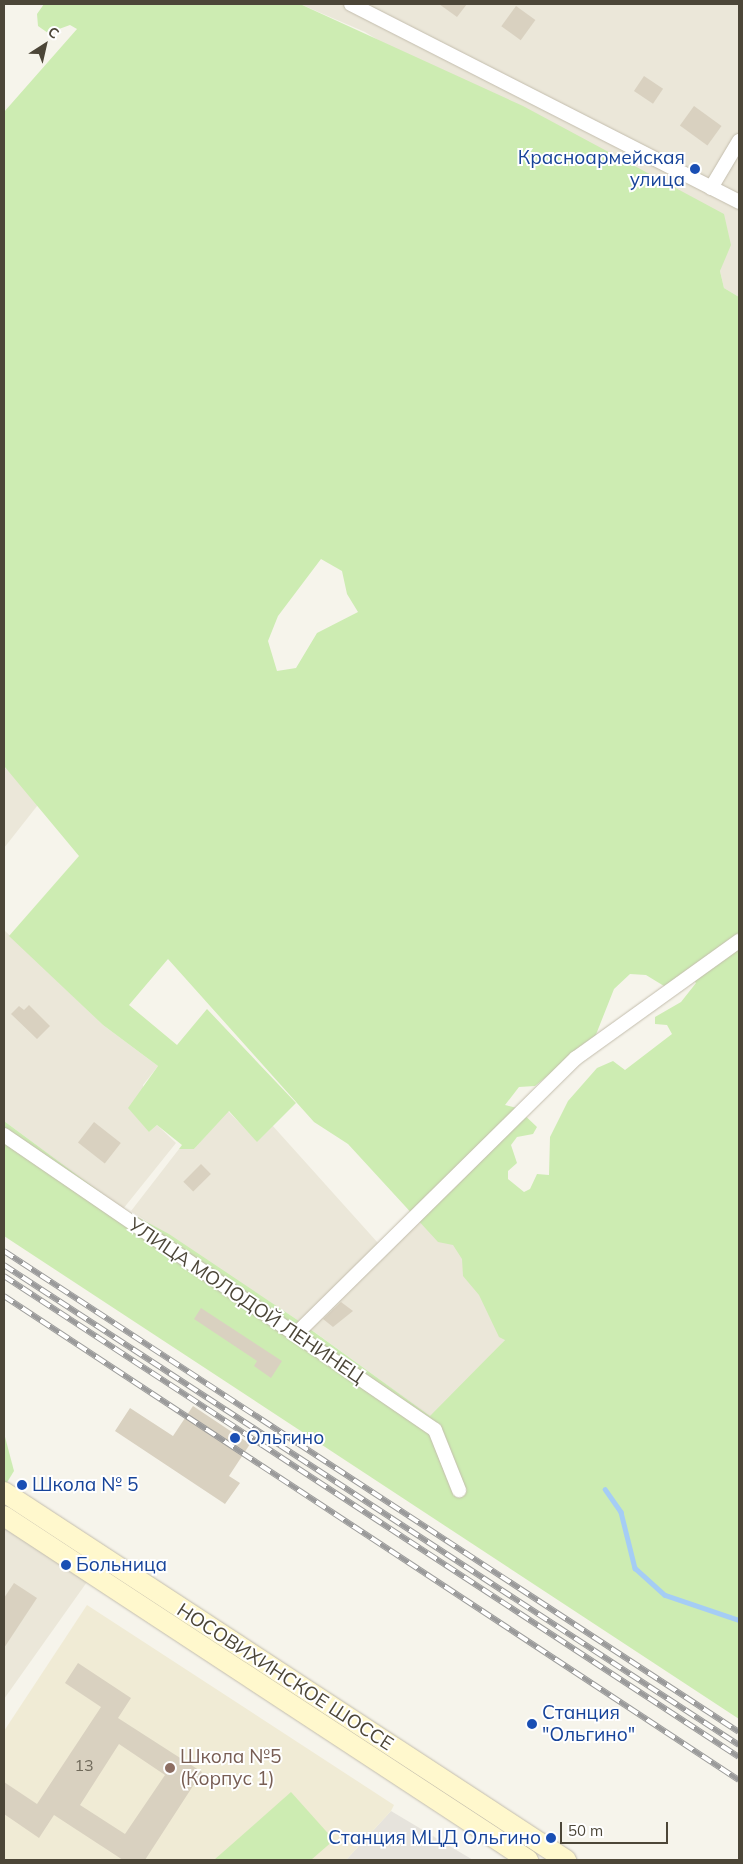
<!DOCTYPE html>
<html>
<head>
<meta charset="utf-8">
<style>
  body { margin:0 }
  #map { position:relative; width:743px; height:1864px; overflow:hidden; background:#f6f4eb; font-family:Mulish,sans-serif }
  div>[style] { position:absolute }
  [style*='--x'] { left:calc(var(--x)*1px); top:calc(var(--y)*1px); width:calc(var(--w)*1px); rotate:calc(var(--a)*1deg) }
  .residential>* { inset:0; background:#ebe7d9 }
  .industrial>* { inset:0; background:#e6e3dc }
  .education>* { inset:0; background:#f0ebd5 }
  .green>* { inset:0; background:#cdecb2 }
  .stream>* { height:4.5px; margin:-2.25px; padding:0 2.25px; transform-origin:2.25px; border-radius:2.25px; background:#a5cdf5 }
  .building>* { inset:0; background:#d9d1c0; transform-origin:0 0 }
  .roads { filter:drop-shadow(0 0 1px #c3bdad) drop-shadow(0 0 1px #c3bdad) }
  .street>* { height:14px; margin:-7px; padding:0 7px; transform-origin:7px; border-radius:7px; background:#fff }
  .secondary>* { height:20px; margin:-10px; padding:0 10px; transform-origin:10px; border-radius:10px; background:#fff8cd }
  .rail>* { height:5.5px; margin-top:-2.75px; transform-origin:0; background:repeating-linear-gradient(90deg,#fff 0 11px,#9a9a9a 0 22px); box-sizing:border-box; border-block:1px solid #9a9a9a }
  .dots>* { width:14px; height:14px; translate:-50% -50%; box-sizing:border-box; border:2px solid #fff; border-radius:50% }
  span { translate:-50% -50%; white-space:nowrap; text-align:center; line-height:1.15; -webkit-text-stroke:4px #fff; paint-order:stroke }
  .number-label { font-size:16px; color:#6f695a }
  .number-label span { -webkit-text-stroke-width:0 }
  .transit-label { font-size:19px; color:#164399 }
  .right { translate:-100% -50%; text-align:right }
  .left { translate:0 -50%; text-align:left }
  .street-label { font-size:19px; color:#4c4638 }
  .education-label { font-size:19px; color:#785e54 }
  .frame { position:absolute; inset:0; border:5px solid #4c4638; pointer-events:none }
  .north { position:absolute; left:20px; top:20px; width:50px; height:50px; -webkit-text-stroke:4px #fff; paint-order:stroke; rotate:35deg; font-size:14px; font-weight:700; line-height:20px; text-align:center; color:#4c4638 }
  .north::after { content:''; display:block; margin:auto; width:18px; height:22px; background:#4c4638; clip-path:polygon(50% 0,100% 100%,50% 72%,0 100%) }
  .scale { position:absolute; left:560px; top:1822px; width:108px; height:22px; box-sizing:border-box; border:2px solid #4c4638; border-top:0; padding-left:6px; font-size:15px; line-height:18px; white-space:nowrap; color:#4c4638; -webkit-text-stroke:4px #fff; paint-order:stroke }
</style>
</head>
<body>
<div id="map">
  <div class="residential">
    <div style="clip-path:polygon(300px 4px,739px 4px,739px 297px,724px 288px,720px 271px,724px 254px,365px 32px)"></div>
    <div style="clip-path:polygon(4px 767px,41px 801px,4px 848px)"></div>
    <div style="clip-path:polygon(4px 930px,103px 1025px,158px 1066px,143px 1085px,149px 1132px,157px 1125px,176px 1143px,123px 1209px,4px 1121px)"></div>
    <div style="clip-path:polygon(228px 1111px,257px 1141px,272px 1125px,378px 1243px,299px 1321px,131px 1211px,179px 1149px,194px 1149px)"></div>
    <div style="clip-path:polygon(422px 1214px,456px 1246px,506px 1339px,431px 1417px,309px 1328px)"></div>
    <div style="clip-path:polygon(4px 1528px,87px 1582px,4px 1699px)"></div>
  </div>
  <div class="industrial">
    <div style="clip-path:polygon(391px 1811px,473px 1860px,346px 1860px)"></div>
  </div>
  <div class="education">
    <div style="clip-path:polygon(87px 1605px,394px 1805px,391px 1811px,346px 1860px,4px 1860px,4px 1731px)"></div>
  </div>
  <div class="green">
    <div style="clip-path:polygon(evenodd,44px 4px,300px 4px,523px 106px,724px 214px,731px 245px,720px 271px,724px 288px,739px 297px,739px 1719px,4px 1236px,4px 1121px,123px 1209px,169px 1234px,299px 1321px,430px 1416px,505px 1340px,499px 1337px,479px 1295px,463px 1276px,462px 1259px,453px 1245px,438px 1242px,348px 1144px,314px 1122px,168px 959px,129px 1005px,177px 1045px,207px 1009px,296px 1103px,257px 1142px,229px 1111px,194px 1149px,179px 1149px,182px 1145px,157px 1125px,149px 1132px,128px 1108px,158px 1066px,103px 1025px,9px 936px,79px 856px,4px 766px,4px 112px,77px 29px,70px 25px,48px 33px,38px 26px,37px 14px,44px 4px,321px 559px,342px 571px,347px 594px,358px 612px,317px 633px,296px 668px,277px 671px,268px 641px,278px 616px,321px 559px,44px 4px,630px 974px,646px 975px,664px 986px,689px 975px,696px 983px,681px 1002px,655px 1017px,655px 1024px,667px 1025px,672px 1034px,625px 1070px,613px 1061px,597px 1068px,568px 1101px,550px 1137px,549px 1175px,537px 1174px,530px 1189px,524px 1192px,508px 1179px,508px 1171px,517px 1163px,511px 1145px,517px 1137px,533px 1134px,537px 1127px,517px 1108px,505px 1105px,519px 1087px,535px 1086px,595px 1037px,614px 989px,630px 974px)"></div>
    <div style="clip-path:polygon(4px 1433px,14px 1471px,6px 1484px,4px 1482px)"></div>
    <div style="clip-path:polygon(291px 1792px,334px 1840px,311px 1860px,214px 1860px)"></div>
  </div>
  <div class="stream">
    <div style="--x:605;--y:1489;--w:28;--a:55"></div>
    <div style="--x:621;--y:1512;--w:58;--a:76"></div>
    <div style="--x:635;--y:1568;--w:40;--a:42"></div>
    <div style="--x:665;--y:1595;--w:78;--a:18.7"></div>
  </div>
  <div class="building">
    <div style="clip-path:polygon(439px 4px,467px 4px,457px 17px)"></div>
    <div style="left:516px;top:6px;width:24px;height:25px;rotate:36deg"></div>
    <div style="left:644px;top:76px;width:23px;height:18px;rotate:34deg"></div>
    <div style="left:694px;top:106px;width:34px;height:24px;rotate:36deg"></div>
    <div style="clip-path:polygon(29px 1005px,50px 1026px,37px 1039px,11px 1014px,19px 1006px,24px 1010px)"></div>
    <div style="left:94px;top:1122px;width:34px;height:26px;rotate:38deg"></div>
    <div style="left:201px;top:1164px;width:14px;height:25px;rotate:45deg"></div>
    <div style="clip-path:polygon(341px 1302px,353px 1311px,333px 1327px,323px 1319px)"></div>
    <div style="clip-path:polygon(201px 1308px,282px 1361px,271px 1378px,254px 1366px,257px 1361px,194px 1319px)"></div>
    <div style="clip-path:polygon(193px 1406px,250px 1444px,229px 1476px,240px 1483px,225px 1504px,115px 1431px,130px 1408px,173px 1436px)"></div>
    <div style="clip-path:polygon(14px 1583px,37px 1598px,4px 1648px,4px 1598px)"></div>
    <div style="clip-path:polygon(evenodd,78px 1663px,131px 1698px,118px 1718px,202px 1772px,145px 1860px,123px 1860px,54px 1815px,39px 1838px,4px 1814px,4px 1782px,37px 1804px,101px 1707px,65px 1683px,78px 1663px,119px 1744px,165px 1775px,125px 1834px,80px 1805px,119px 1744px)"></div>
  </div>
  <div class="roads">
    <div class="street">
      <div style="--x:351;--y:4;--w:436;--a:27"></div>
      <div style="--x:711;--y:188;--w:55;--a:-59.2"></div>
      <div style="--x:4;--y:1135;--w:522;--a:34.39"></div>
      <div style="--x:435;--y:1430;--w:65;--a:68.2"></div>
      <div style="--x:296;--y:1334;--w:393;--a:-44.6"></div>
      <div style="--x:576;--y:1058;--w:201;--a:-35.7"></div>
    </div>
    <div class="secondary">
      <div style="--x:4;--y:1492;--w:672;--a:33.22"></div>
      <div style="--x:4;--y:1516;--w:627;--a:33.28"></div>
    </div>
  </div>
  <div class="rail">
    <div style="--x:4;--y:1251;--w:878;--a:33.2"></div>
    <div style="--x:4;--y:1265;--w:878;--a:33.15"></div>
    <div style="--x:4;--y:1276;--w:878;--a:33.2"></div>
    <div style="--x:4;--y:1296;--w:880;--a:33.37"></div>
  </div>
  <div class="dots">
    <div style="left:695px;top:169px;background:#1a4fb4"></div>
    <div style="left:235px;top:1438px;background:#1a4fb4"></div>
    <div style="left:22px;top:1485px;background:#1a4fb4"></div>
    <div style="left:66px;top:1565px;background:#1a4fb4"></div>
    <div style="left:532px;top:1724px;background:#1a4fb4"></div>
    <div style="left:170px;top:1768px;background:#8d6e63"></div>
    <div style="left:551px;top:1838px;background:#1a4fb4"></div>
  </div>
  <div class="number-label">
    <span style="left:84px;top:1765px">13</span>
  </div>
  <div class="transit-label">
    <span class="right" style="left:685px;top:169px">Красноармейская<br>улица</span>
    <span class="left" style="left:246px;top:1438px">Ольгино</span>
    <span class="left" style="left:32px;top:1485px">Школа № 5</span>
    <span class="left" style="left:76px;top:1565px">Больница</span>
    <span class="left" style="left:542px;top:1724px">Станция<br>"Ольгино"</span>
    <span class="right" style="left:541px;top:1838px">Станция МЦД Ольгино</span>
  </div>
  <div class="street-label">
    <span style="left:246px;top:1301px;rotate:34deg">УЛИЦА МОЛОДОЙ ЛЕНИНЕЦ</span>
    <span style="left:285px;top:1677px;rotate:33deg">НОСОВИХИНСКОЕ ШОССЕ</span>
  </div>
  <div class="education-label">
    <span class="left" style="left:180px;top:1768px">Школа №5<br>(Корпус 1)</span>
  </div>
  <div class="frame"></div>
  <div class="north">С</div>
  <div class="scale">50 m</div>
</div>
</body>
</html>
